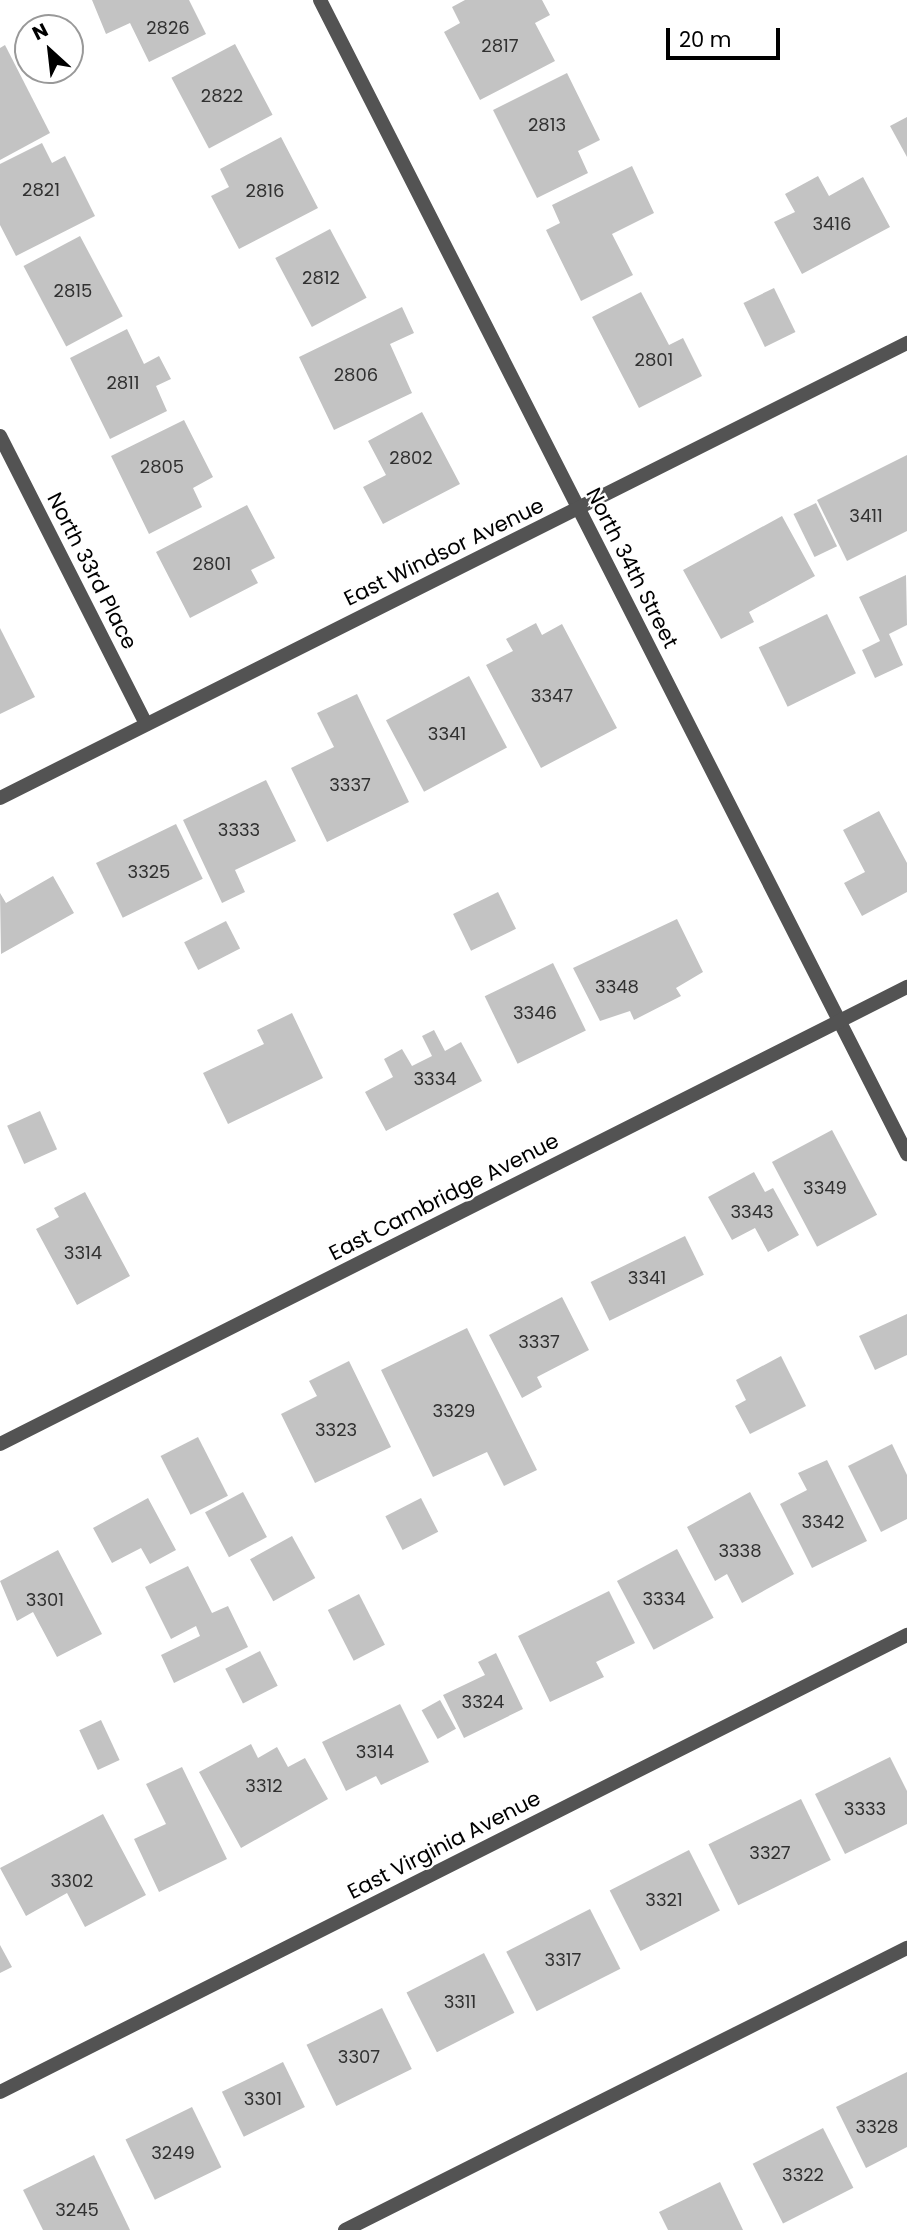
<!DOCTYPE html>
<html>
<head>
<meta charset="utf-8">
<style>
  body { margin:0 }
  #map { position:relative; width:907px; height:2230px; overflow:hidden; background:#fff; font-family:Poppins,sans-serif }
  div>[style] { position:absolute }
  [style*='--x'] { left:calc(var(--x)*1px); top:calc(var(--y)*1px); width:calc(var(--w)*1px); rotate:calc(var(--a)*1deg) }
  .building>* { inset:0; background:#c3c3c3; transform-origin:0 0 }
  .service>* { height:14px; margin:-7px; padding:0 7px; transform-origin:7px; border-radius:7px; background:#535353 }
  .minor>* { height:14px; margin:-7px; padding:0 7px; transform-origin:7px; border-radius:7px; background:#535353 }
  span { translate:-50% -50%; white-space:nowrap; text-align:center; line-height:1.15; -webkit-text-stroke:5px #fff; paint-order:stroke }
  .number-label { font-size:18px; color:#313131 }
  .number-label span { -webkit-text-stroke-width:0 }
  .street-label { font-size:21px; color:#000 }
  .north { position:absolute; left:14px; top:14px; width:70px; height:70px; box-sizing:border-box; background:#fff; border:2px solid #999; border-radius:50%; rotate:333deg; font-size:19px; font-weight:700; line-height:28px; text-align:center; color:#000 }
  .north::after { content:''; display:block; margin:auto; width:24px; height:32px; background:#000; clip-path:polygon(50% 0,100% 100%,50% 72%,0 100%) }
  .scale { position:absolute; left:666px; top:28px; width:114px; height:32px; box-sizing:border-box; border:4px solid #000; border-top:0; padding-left:9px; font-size:21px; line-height:24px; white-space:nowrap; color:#000; -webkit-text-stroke:5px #fff; paint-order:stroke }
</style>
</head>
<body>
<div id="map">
  <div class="building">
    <div style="clip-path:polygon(92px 0,189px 0,206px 34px,149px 62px,130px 23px,106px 34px)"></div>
    <div style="clip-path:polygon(465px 0,542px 0,550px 15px,535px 23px,555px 61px,480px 100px,444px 32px,460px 23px,452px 7px)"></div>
    <div style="left:235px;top:44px;width:80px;height:72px;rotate:62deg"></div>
    <div style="clip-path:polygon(5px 45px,50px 133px,0 160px,0 48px)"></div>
    <div style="clip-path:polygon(567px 73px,600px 140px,578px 151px,588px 173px,537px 198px,493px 110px)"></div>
    <div style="clip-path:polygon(907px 117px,907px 157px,890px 126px)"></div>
    <div style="clip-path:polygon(281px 137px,318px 208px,239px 249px,211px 196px,229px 187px,220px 169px)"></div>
    <div style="clip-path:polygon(42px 143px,52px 163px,65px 156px,95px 216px,16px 256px,0 225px,0 164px)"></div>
    <div style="clip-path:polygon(632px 166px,654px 213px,612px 234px,633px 275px,581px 301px,546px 230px,560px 223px,552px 205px)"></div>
    <div style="clip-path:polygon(818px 176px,829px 196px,863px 177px,890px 227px,802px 274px,774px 222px,795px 212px,785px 194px)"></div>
    <div style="left:330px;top:229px;width:78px;height:62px;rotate:62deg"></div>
    <div style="left:80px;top:236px;width:91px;height:64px;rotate:62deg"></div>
    <div style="left:774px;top:288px;width:49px;height:34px;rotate:64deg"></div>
    <div style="clip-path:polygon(641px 292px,669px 345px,683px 338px,702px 376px,639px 408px,592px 317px)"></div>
    <div style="clip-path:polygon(402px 307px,414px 333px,390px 344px,412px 393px,334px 430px,299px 357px)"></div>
    <div style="clip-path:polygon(127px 329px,144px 364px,159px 356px,171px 379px,156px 386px,167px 411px,110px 439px,70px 358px)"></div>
    <div style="clip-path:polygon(422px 412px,460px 484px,383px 524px,363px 487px,386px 475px,368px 441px)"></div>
    <div style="clip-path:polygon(184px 420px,213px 477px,193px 488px,202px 507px,149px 534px,111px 456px)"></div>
    <div style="clip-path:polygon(907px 455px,907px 531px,847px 561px,817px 500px)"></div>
    <div style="left:816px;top:503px;width:48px;height:25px;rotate:64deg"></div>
    <div style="clip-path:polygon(247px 505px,275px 558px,251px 570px,258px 583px,190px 618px,156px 552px)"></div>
    <div style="clip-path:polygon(782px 516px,815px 576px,749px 612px,754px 622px,721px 639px,683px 570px)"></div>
    <div style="clip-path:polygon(906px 575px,907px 625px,889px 634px,903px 665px,875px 678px,862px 650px,880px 641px,859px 597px)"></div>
    <div style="left:827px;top:614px;width:66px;height:76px;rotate:64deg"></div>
    <div style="clip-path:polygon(536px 623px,542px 635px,562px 624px,617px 728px,541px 768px,486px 665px,513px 651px,506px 639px)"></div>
    <div style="clip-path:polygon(0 628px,35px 697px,0 714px)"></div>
    <div style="left:469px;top:676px;width:81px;height:94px;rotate:62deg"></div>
    <div style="clip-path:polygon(357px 694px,409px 802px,327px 842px,291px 768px,334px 747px,317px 713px)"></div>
    <div style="clip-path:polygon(266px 780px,296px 841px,235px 870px,245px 892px,222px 903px,183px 820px)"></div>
    <div style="clip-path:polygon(879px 811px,907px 863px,907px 892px,862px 916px,844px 883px,865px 872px,843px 830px)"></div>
    <div style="left:176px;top:824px;width:61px;height:89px;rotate:64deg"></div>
    <div style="clip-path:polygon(53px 876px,74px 913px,1px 954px,0 893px,6px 903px)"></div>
    <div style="left:498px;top:892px;width:41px;height:50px;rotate:64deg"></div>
    <div style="clip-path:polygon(677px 919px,703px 972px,676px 988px,681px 996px,634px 1020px,630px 1011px,600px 1021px,573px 968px)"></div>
    <div style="left:226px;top:921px;width:31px;height:47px;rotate:63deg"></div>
    <div style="left:553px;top:963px;width:75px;height:76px;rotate:64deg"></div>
    <div style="clip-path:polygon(292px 1013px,323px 1078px,228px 1124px,203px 1073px,264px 1044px,257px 1030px)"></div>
    <div style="clip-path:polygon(434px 1030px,445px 1051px,461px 1042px,482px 1081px,386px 1131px,365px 1092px,393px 1077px,384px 1059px,402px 1049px,412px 1066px,432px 1056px,422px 1036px)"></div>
    <div style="left:40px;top:1111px;width:42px;height:36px;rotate:66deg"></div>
    <div style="left:832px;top:1130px;width:96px;height:68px;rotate:62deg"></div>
    <div style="clip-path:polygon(754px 1172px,765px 1192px,773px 1188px,799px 1235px,768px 1252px,755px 1228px,732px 1240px,708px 1197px)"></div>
    <div style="clip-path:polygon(85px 1192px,130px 1276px,77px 1305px,36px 1229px,59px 1217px,54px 1208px)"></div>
    <div style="left:685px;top:1236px;width:43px;height:105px;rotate:64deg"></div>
    <div style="clip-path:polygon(562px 1297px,589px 1350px,537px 1377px,542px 1387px,522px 1398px,489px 1335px)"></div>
    <div style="clip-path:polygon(907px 1314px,907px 1355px,875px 1370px,859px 1336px)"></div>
    <div style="clip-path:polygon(467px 1328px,537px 1470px,504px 1486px,487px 1452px,433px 1477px,381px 1370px)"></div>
    <div style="clip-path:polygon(781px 1356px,806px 1406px,750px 1434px,735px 1406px,746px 1400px,736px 1380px)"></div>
    <div style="clip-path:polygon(349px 1361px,391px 1447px,315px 1483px,281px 1414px,317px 1396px,309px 1381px)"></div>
    <div style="left:198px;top:1437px;width:66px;height:42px;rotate:63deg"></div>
    <div style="clip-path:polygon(892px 1444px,907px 1475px,907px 1519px,881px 1532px,848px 1466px)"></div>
    <div style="clip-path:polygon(827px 1460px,867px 1541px,812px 1568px,780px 1504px,807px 1490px,798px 1473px)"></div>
    <div style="left:243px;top:1492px;width:51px;height:43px;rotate:62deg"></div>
    <div style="clip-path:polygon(750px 1492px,794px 1574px,742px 1603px,727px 1574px,715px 1581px,687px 1527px)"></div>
    <div style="clip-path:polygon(148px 1498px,176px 1550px,150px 1564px,141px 1548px,112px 1563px,93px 1528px)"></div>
    <div style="left:421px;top:1498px;width:38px;height:40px;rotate:63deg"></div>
    <div style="left:292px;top:1536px;width:48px;height:48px;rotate:61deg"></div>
    <div style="left:677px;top:1549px;width:78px;height:68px;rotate:62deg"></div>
    <div style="clip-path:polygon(58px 1550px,102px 1634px,57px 1657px,33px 1612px,17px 1621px,0 1581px)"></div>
    <div style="clip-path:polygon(188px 1566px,212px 1613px,228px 1606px,248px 1647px,174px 1683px,161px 1655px,200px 1636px,196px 1626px,171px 1639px,145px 1587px)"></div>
    <div style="clip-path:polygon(609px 1591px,635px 1643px,596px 1662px,604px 1677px,550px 1702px,518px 1636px)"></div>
    <div style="left:359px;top:1594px;width:57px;height:35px;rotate:63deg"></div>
    <div style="left:260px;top:1651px;width:39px;height:39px;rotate:63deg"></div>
    <div style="clip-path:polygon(496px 1653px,523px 1709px,464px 1738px,443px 1695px,485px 1675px,478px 1662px)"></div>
    <div style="left:440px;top:1700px;width:33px;height:21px;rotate:61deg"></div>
    <div style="clip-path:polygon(400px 1704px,429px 1762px,381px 1785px,376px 1776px,346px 1791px,322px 1742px)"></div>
    <div style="left:101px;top:1720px;width:44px;height:24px;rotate:65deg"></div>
    <div style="clip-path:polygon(251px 1744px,258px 1758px,277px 1747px,288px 1767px,305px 1758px,328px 1799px,241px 1848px,199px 1772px)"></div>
    <div style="clip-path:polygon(890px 1757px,907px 1791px,907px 1824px,845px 1854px,815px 1794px)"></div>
    <div style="clip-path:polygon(182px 1767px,227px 1859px,159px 1892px,134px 1839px,166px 1824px,146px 1784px)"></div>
    <div style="left:801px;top:1799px;width:68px;height:103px;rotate:64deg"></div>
    <div style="clip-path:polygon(103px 1814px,146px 1895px,85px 1927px,67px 1893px,26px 1916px,0 1868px)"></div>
    <div style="left:689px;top:1850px;width:68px;height:89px;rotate:63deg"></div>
    <div style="left:590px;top:1909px;width:67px;height:94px;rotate:63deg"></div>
    <div style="clip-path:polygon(0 1945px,12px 1967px,0 1973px)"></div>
    <div style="left:484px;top:1953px;width:67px;height:87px;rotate:63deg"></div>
    <div style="left:382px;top:2008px;width:68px;height:84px;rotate:64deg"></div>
    <div style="left:283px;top:2062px;width:50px;height:68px;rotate:64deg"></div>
    <div style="clip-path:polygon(907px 2072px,907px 2147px,866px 2168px,836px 2107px)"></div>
    <div style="left:192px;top:2107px;width:67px;height:74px;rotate:64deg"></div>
    <div style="left:823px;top:2128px;width:67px;height:79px;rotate:63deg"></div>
    <div style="clip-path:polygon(94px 2155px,130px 2230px,43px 2230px,23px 2190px)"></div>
    <div style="clip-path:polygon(720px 2182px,743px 2230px,668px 2230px,659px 2212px)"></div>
  </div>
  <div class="service">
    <div style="--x:345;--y:2230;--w:629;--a:-26.65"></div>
  </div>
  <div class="minor">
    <div style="--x:320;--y:0;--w:1295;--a:63.04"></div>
    <div style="--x:0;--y:436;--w:323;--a:63.1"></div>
    <div style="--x:0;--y:798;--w:1015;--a:-26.64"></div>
    <div style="--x:0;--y:1444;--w:1016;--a:-26.74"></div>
    <div style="--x:0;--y:2092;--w:1016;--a:-26.74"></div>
  </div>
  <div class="number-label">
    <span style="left:168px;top:28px">2826</span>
    <span style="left:500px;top:46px">2817</span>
    <span style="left:222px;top:96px">2822</span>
    <span style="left:547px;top:125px">2813</span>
    <span style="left:41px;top:190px">2821</span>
    <span style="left:265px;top:191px">2816</span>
    <span style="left:832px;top:224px">3416</span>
    <span style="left:321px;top:278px">2812</span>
    <span style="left:73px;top:291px">2815</span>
    <span style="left:654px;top:360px">2801</span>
    <span style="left:356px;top:375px">2806</span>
    <span style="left:123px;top:383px">2811</span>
    <span style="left:411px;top:458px">2802</span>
    <span style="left:162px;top:467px">2805</span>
    <span style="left:866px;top:516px">3411</span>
    <span style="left:212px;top:564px">2801</span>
    <span style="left:552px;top:696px">3347</span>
    <span style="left:447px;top:734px">3341</span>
    <span style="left:350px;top:785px">3337</span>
    <span style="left:239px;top:830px">3333</span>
    <span style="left:149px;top:872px">3325</span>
    <span style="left:617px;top:987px">3348</span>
    <span style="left:535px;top:1013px">3346</span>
    <span style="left:435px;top:1079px">3334</span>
    <span style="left:825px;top:1188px">3349</span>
    <span style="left:752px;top:1212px">3343</span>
    <span style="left:83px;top:1253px">3314</span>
    <span style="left:647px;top:1278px">3341</span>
    <span style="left:539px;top:1342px">3337</span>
    <span style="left:454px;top:1411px">3329</span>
    <span style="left:336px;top:1430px">3323</span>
    <span style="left:823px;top:1522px">3342</span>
    <span style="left:740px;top:1551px">3338</span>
    <span style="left:664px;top:1599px">3334</span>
    <span style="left:45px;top:1600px">3301</span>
    <span style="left:483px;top:1702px">3324</span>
    <span style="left:375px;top:1752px">3314</span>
    <span style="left:264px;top:1786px">3312</span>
    <span style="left:865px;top:1809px">3333</span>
    <span style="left:770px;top:1853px">3327</span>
    <span style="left:72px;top:1881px">3302</span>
    <span style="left:664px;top:1900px">3321</span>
    <span style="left:563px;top:1960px">3317</span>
    <span style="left:460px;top:2002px">3311</span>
    <span style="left:359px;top:2057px">3307</span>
    <span style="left:263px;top:2099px">3301</span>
    <span style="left:877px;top:2127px">3328</span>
    <span style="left:173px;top:2153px">3249</span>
    <span style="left:803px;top:2175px">3322</span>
    <span style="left:77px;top:2210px">3245</span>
  </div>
  <div class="street-label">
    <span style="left:444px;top:552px;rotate:-26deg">East Windsor Avenue</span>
    <span style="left:632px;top:568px;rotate:63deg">North 34th Street</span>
    <span style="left:92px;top:571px;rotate:63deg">North 33rd Place</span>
    <span style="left:444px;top:1197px;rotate:-27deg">East Cambridge Avenue</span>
    <span style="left:444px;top:1845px;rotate:-27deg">East Virginia Avenue</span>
  </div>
  <div class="north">N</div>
  <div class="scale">20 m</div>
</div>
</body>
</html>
